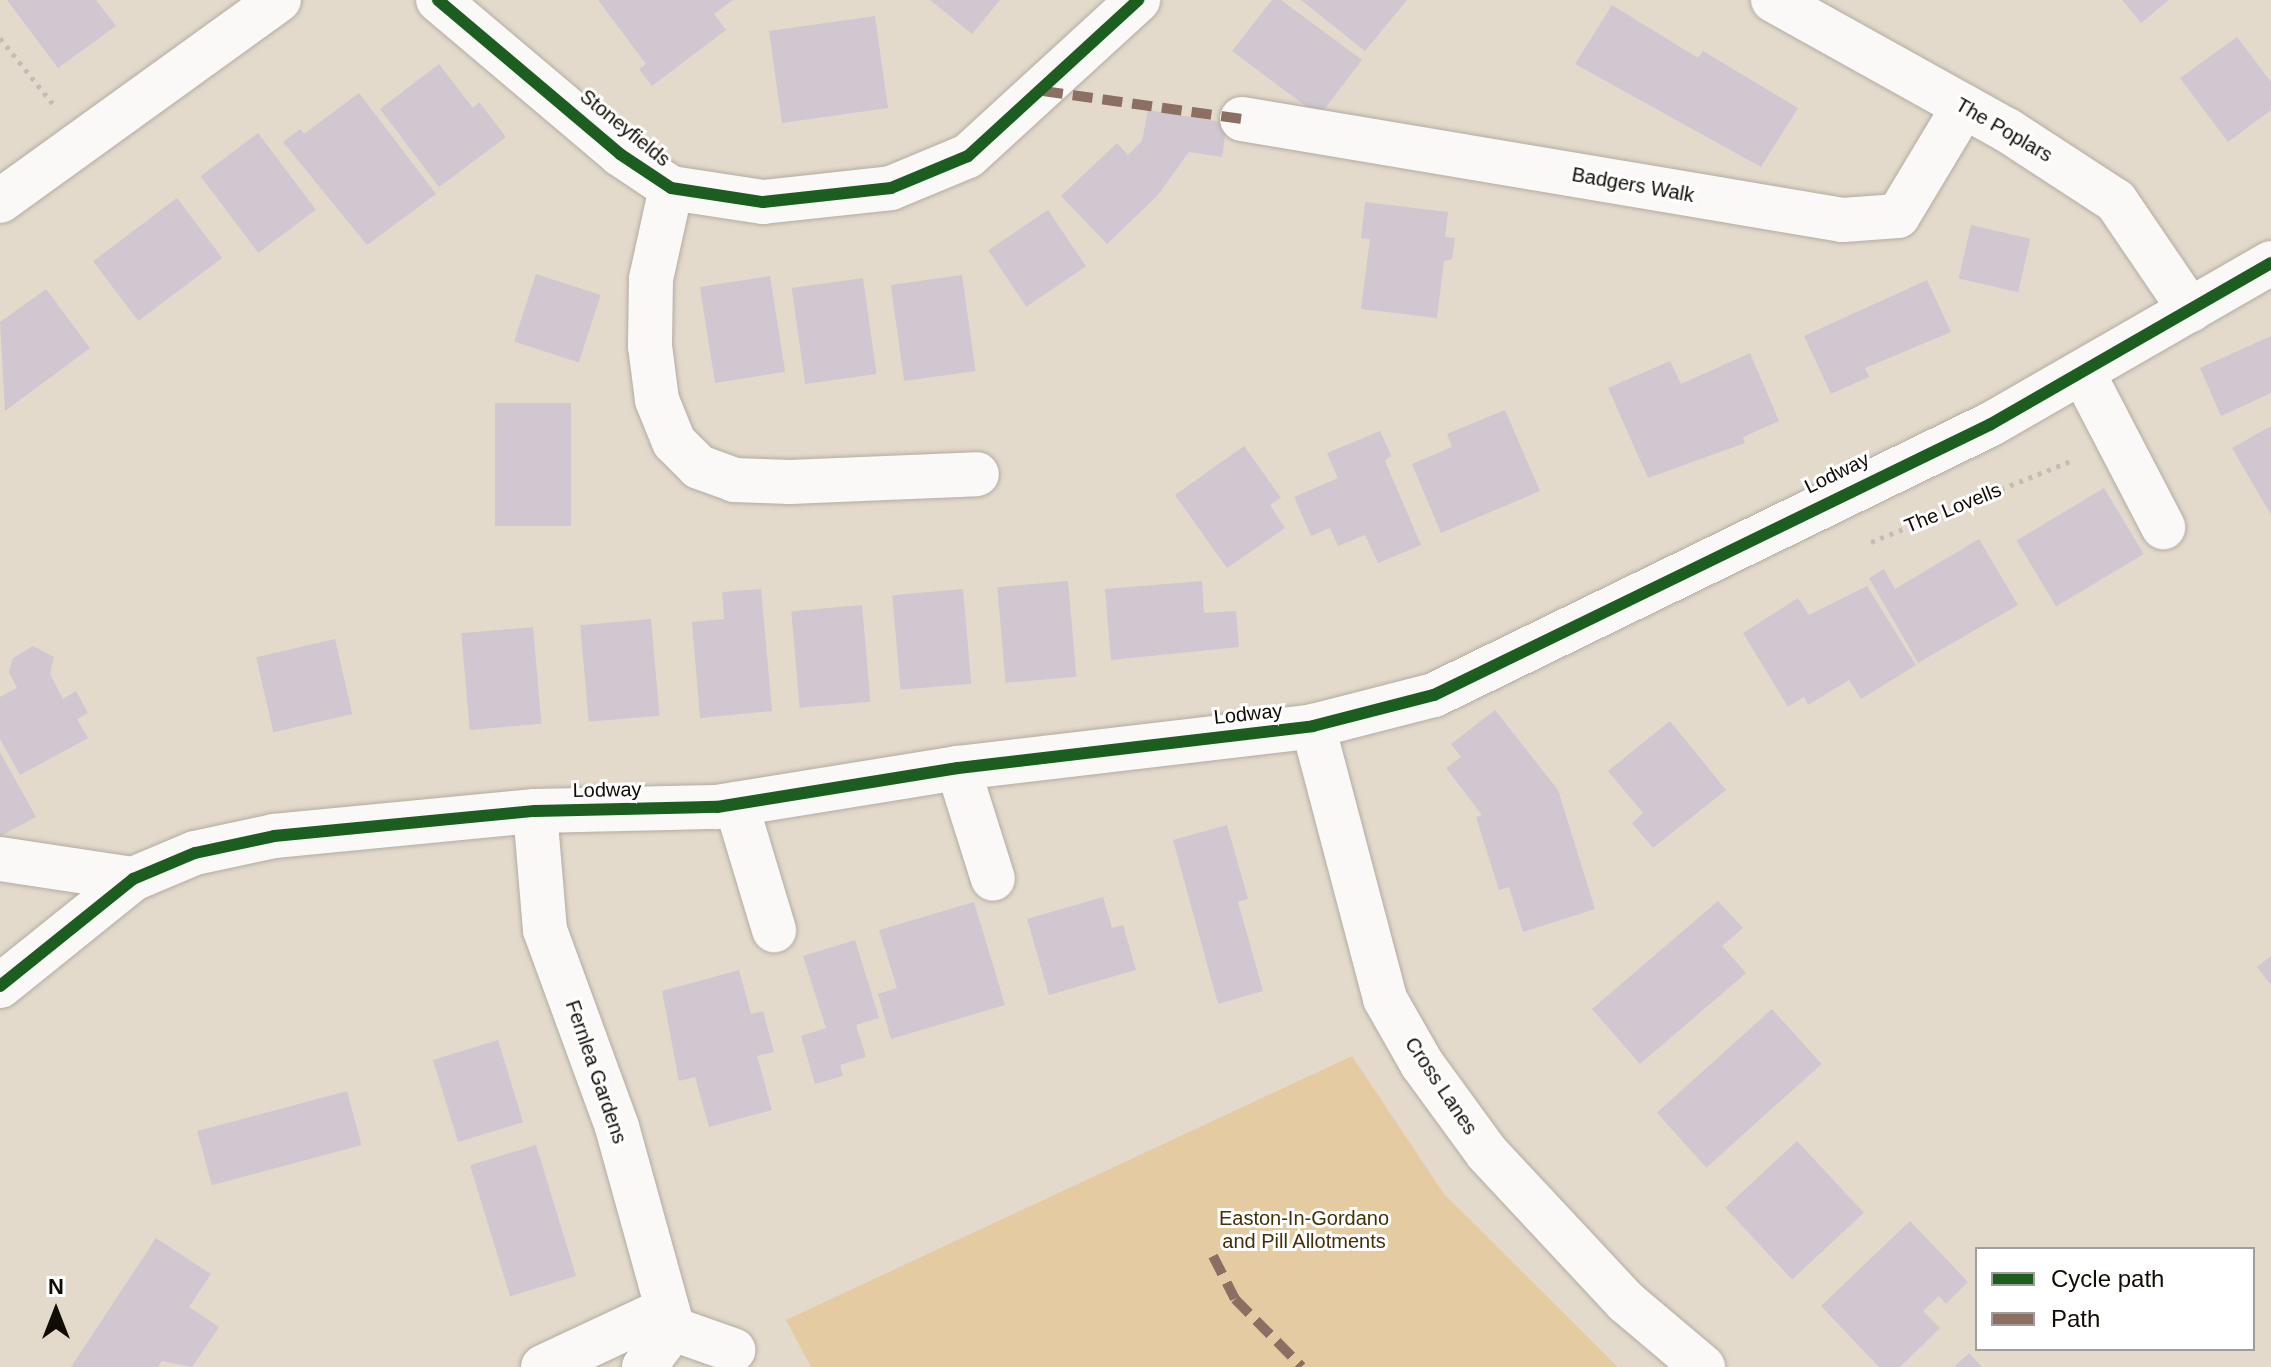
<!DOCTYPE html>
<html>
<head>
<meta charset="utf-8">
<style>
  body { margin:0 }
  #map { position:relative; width:2271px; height:1367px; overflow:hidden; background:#e3dacc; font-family:Arial,sans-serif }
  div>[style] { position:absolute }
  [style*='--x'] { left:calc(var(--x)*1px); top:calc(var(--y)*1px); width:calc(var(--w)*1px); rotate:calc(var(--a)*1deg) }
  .green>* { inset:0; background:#e5cba1 }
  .building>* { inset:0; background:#d0c7d1; transform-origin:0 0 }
  .path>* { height:5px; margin-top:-2.5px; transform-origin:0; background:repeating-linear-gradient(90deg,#c1beb8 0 4px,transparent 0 10px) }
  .roads { filter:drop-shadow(0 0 2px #b3aca1) drop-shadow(0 0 2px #b3aca1) }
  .minor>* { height:44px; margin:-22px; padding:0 22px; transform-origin:22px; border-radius:22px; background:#fbf9f7 }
  .quiet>* { height:10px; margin-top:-5px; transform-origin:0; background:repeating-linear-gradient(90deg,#8d6e63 0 20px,transparent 0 30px) }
  .cycleway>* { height:12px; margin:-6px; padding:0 6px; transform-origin:6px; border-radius:6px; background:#1b5e20 }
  span { translate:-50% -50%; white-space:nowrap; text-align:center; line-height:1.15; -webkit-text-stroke:6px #fff; paint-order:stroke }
  .street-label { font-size:20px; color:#110c04 }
  .park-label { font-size:20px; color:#442f06 }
  .legend { position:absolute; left:1975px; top:1247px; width:280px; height:104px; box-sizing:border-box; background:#fff; border:2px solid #a09e9b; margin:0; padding:10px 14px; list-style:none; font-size:24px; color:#110c04 }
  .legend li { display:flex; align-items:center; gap:16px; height:40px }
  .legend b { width:40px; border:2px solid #a09e9b }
  .north { position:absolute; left:16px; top:1271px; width:80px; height:80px; -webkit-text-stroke:6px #fff; paint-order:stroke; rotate:0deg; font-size:22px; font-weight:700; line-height:32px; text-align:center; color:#110c04 }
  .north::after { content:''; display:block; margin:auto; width:28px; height:36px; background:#110c04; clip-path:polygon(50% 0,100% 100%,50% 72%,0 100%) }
</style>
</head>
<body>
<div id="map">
  <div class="green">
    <div style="clip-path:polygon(1352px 1056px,1444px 1194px,1618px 1367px,811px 1367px,786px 1320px)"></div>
  </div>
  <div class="building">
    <div style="clip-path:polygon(7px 0,96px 0,116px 26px,58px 68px)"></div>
    <div style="clip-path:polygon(598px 0,733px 0,714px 14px,726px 30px,652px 86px,639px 69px,646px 64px)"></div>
    <div style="clip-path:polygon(930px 0,1000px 0,972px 34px)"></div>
    <div style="clip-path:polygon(1272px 0,1281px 0,1362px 60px,1319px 116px,1232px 51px)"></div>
    <div style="clip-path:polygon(1301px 0,1407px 0,1365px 51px)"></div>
    <div style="clip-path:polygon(2122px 0,2169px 0,2141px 23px)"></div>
    <div style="clip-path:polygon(1612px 5px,1698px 58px,1703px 51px,1798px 108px,1761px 167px,1575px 64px)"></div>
    <div style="left:875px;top:16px;width:93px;height:107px;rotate:82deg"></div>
    <div style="clip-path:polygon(2237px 37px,2271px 82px,2271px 110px,2228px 142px,2180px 78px)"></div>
    <div style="clip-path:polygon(439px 64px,473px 108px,479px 102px,506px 137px,439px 187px,380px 109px)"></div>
    <div style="clip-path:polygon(359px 93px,436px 194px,367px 245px,283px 142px,300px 129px,304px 134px)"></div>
    <div style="clip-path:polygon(1148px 110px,1227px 123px,1222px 157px,1189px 152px,1157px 196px,1107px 244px,1061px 196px,1117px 143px,1128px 155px,1142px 141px)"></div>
    <div style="left:258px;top:133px;width:96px;height:72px;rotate:53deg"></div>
    <div style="left:177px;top:198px;width:75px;height:105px;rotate:53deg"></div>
    <div style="clip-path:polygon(1365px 202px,1448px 212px,1445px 237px,1455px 238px,1452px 259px,1444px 261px,1437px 318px,1361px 309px,1370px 239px,1361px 238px)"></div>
    <div style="left:1048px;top:210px;width:68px;height:72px;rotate:56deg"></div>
    <div style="left:1971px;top:225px;width:61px;height:55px;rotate:13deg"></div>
    <div style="left:536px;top:274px;width:68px;height:71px;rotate:18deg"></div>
    <div style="left:962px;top:275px;width:97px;height:72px;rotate:82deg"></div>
    <div style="left:770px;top:276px;width:97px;height:71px;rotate:81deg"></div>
    <div style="left:863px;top:278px;width:97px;height:72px;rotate:82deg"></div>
    <div style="clip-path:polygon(1927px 280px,1951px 332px,1865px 368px,1869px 377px,1831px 394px,1804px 336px)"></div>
    <div style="clip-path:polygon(46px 289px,90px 348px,5px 411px,0 322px)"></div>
    <div style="clip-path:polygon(2271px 336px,2271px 393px,2221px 416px,2200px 368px)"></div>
    <div style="clip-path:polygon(1750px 353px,1779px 421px,1743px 437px,1745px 443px,1648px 478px,1608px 388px,1670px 361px,1681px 384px)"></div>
    <div style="left:495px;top:403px;width:76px;height:123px"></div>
    <div style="clip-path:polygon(1505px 410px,1540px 491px,1441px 533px,1412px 464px,1452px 447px,1447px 434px)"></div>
    <div style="clip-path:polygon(2271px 426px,2271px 515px,2232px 448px)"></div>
    <div style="clip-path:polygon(1380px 431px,1391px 455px,1385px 461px,1421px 545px,1378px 563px,1365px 535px,1338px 546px,1330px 528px,1311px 536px,1294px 497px,1338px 478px,1327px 453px)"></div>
    <div style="clip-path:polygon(1244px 446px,1281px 498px,1270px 505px,1285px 528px,1227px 568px,1175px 495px)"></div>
    <div style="left:2104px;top:488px;width:77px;height:102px;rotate:59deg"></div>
    <div style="clip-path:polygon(1979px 539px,2018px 605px,1918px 663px,1869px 578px,1884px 569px,1895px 589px)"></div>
    <div style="left:1068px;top:581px;width:96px;height:71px;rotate:85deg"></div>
    <div style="clip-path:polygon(1202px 581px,1204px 613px,1236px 611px,1239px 647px,1111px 660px,1105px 589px)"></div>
    <div style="clip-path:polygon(1867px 586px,1916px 665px,1861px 699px,1849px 680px,1808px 705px,1804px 697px,1788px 707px,1743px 633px,1798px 598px,1809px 615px)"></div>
    <div style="clip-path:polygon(761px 589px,772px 711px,700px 718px,692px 622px,724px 619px,722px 592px)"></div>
    <div style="left:963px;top:589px;width:95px;height:71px;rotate:85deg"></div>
    <div style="left:862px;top:605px;width:97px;height:71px;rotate:85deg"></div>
    <div style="left:651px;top:619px;width:97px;height:71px;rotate:85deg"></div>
    <div style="left:533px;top:627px;width:97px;height:72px;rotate:85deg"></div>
    <div style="left:335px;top:639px;width:77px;height:81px;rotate:77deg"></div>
    <div style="clip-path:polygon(33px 646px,54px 657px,50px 674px,63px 699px,76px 691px,88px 713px,77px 719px,88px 738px,20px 775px,0 739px,0 697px,17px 688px,9px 672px,13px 658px)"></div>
    <div style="clip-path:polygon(1495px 710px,1558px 790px,1595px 909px,1523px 932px,1509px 887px,1499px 890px,1476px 817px,1482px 815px,1446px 768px,1461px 757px,1451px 744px)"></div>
    <div style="clip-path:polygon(1670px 721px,1726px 790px,1653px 848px,1632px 823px,1643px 813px,1608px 771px)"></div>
    <div style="clip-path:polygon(0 752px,36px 817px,0 836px)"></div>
    <div style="clip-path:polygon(1227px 825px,1248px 899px,1238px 902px,1263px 991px,1218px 1004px,1173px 840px)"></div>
    <div style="clip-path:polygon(1103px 897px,1112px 928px,1123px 925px,1136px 970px,1049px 995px,1027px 919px)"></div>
    <div style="clip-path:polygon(1718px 901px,1743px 928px,1722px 946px,1746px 973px,1640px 1064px,1592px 1009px)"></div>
    <div style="clip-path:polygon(974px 902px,1005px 1005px,891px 1039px,878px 994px,897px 988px,879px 930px)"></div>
    <div style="clip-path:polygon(855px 940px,879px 1018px,856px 1025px,866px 1057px,840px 1065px,843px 1076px,815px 1084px,801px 1036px,826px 1028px,803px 956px)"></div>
    <div style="clip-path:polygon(2271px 956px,2271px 985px,2257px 967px)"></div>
    <div style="clip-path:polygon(739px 970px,751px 1014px,763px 1011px,774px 1052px,757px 1056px,772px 1110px,709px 1127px,695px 1077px,679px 1081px,662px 991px)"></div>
    <div style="left:1772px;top:1009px;width:74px;height:155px;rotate:48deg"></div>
    <div style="left:498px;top:1040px;width:86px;height:68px;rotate:73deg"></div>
    <div style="left:347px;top:1091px;width:56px;height:155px;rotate:75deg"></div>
    <div style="left:1797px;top:1141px;width:98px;height:98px;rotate:47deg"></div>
    <div style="left:536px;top:1145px;width:137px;height:69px;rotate:73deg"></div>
    <div style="clip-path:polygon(1910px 1221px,1968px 1282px,1946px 1304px,1939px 1296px,1923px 1311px,1940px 1328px,1900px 1367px,1879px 1367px,1821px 1306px)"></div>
    <div style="clip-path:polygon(156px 1238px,211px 1274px,189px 1307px,219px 1327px,192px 1367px,162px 1361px,158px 1367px,71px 1367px)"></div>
    <div style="clip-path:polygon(1969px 1353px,1982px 1367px,1954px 1367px)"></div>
  </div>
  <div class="path">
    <div style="--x:0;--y:38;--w:85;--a:51.2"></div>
    <div style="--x:1871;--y:542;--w:218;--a:-22.1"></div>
  </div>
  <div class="roads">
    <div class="minor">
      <div style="--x:438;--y:0;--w:238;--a:40.2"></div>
      <div style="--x:620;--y:154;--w:61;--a:33.7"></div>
      <div style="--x:671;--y:188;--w:93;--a:8.7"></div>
      <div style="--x:763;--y:202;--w:129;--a:-6.2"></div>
      <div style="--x:891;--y:188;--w:83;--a:-22.6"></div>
      <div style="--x:968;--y:156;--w:231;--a:-42.5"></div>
      <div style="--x:1773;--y:0;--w:268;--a:29.1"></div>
      <div style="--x:2007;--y:130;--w:130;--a:33.1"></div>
      <div style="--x:2116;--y:201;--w:132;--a:55.8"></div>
      <div style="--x:1242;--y:119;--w:609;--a:9.54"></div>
      <div style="--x:1843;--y:220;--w:55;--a:-4.2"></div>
      <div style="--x:1898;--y:216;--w:128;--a:-59"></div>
      <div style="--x:671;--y:188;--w:93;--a:102.4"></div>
      <div style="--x:651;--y:279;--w:67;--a:90.9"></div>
      <div style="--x:650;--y:346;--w:54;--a:82.6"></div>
      <div style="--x:657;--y:400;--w:45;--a:68"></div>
      <div style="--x:674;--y:442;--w:35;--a:45"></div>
      <div style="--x:699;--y:467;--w:37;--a:20"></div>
      <div style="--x:734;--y:480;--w:56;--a:2"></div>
      <div style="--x:790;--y:482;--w:187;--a:-2.4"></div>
      <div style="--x:0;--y:201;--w:344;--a:-35.8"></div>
      <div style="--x:2083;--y:373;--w:174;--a:62.5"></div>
      <div style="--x:1313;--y:726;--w:282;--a:75.2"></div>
      <div style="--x:1385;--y:999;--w:75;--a:60.4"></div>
      <div style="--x:1422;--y:1064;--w:110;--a:53.9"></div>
      <div style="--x:1487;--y:1153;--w:204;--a:47"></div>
      <div style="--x:1626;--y:1302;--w:101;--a:40.2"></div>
      <div style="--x:958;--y:768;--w:116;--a:72.5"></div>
      <div style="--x:736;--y:804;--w:132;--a:73.2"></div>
      <div style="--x:535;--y:811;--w:119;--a:85.2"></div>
      <div style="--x:545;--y:930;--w:210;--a:69.9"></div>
      <div style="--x:617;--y:1127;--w:210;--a:74.5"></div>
      <div style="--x:673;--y:1329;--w:48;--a:127.3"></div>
      <div style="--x:0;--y:859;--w:134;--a:8.6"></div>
      <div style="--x:0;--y:986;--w:171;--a:-38.8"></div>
      <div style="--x:133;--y:879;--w:67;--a:-22.8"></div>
      <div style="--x:195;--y:853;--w:81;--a:-12.1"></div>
      <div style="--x:274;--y:836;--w:262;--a:-5.5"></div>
      <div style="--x:535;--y:811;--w:182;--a:-1.3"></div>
      <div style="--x:717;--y:807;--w:244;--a:-9.2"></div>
      <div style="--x:958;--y:768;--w:357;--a:-6.7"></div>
      <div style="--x:1313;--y:726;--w:125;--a:-14.4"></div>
      <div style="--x:1434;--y:695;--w:619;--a:-25.94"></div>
      <div style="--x:1991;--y:424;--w:323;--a:-29.9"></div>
      <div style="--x:673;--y:1329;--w:64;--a:19.3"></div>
      <div style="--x:543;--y:1367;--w:137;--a:-25.1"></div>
    </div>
  </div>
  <div class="quiet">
    <div style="--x:1043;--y:91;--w:201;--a:8"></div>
    <div style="--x:1213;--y:1256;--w:48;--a:62.9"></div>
    <div style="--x:1235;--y:1299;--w:95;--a:45.4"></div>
  </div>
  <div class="cycleway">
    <div style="--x:438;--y:0;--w:238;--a:40.2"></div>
    <div style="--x:620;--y:154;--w:61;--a:33.7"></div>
    <div style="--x:671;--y:188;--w:93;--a:8.7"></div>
    <div style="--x:763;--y:202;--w:129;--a:-6.2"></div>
    <div style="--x:891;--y:188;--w:83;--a:-22.6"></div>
    <div style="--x:968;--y:156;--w:231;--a:-42.5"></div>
    <div style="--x:0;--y:986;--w:171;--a:-38.8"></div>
    <div style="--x:133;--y:879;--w:67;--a:-22.8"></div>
    <div style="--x:195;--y:853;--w:81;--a:-12.1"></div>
    <div style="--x:274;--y:836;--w:262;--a:-5.5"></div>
    <div style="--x:535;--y:811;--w:182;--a:-1.3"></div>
    <div style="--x:717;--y:807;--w:244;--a:-9.2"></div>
    <div style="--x:958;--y:768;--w:357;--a:-6.7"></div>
    <div style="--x:1313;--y:726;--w:125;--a:-14.4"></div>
    <div style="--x:1434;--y:695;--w:619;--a:-25.94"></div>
    <div style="--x:1991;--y:424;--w:323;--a:-29.9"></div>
  </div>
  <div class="street-label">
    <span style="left:625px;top:128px;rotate:39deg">Stoneyfields</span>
    <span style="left:2004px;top:130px;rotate:30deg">The Poplars</span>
    <span style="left:1633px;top:185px;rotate:10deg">Badgers Walk</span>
    <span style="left:1837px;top:473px;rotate:-26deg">Lodway</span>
    <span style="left:1953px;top:508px;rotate:-22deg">The Lovells</span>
    <span style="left:1248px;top:714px;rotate:-6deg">Lodway</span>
    <span style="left:607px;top:790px;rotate:-1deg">Lodway</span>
    <span style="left:596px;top:1072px;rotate:71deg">Fernlea Gardens</span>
    <span style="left:1441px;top:1086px;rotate:56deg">Cross Lanes</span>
  </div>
  <div class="park-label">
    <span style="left:1304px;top:1230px">Easton-In-Gordano<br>and Pill Allotments</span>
  </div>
  <ul class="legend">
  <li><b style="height:10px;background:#1b5e20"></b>Cycle path</li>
  <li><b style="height:10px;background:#8d6e63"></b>Path</li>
  </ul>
  <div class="north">N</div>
</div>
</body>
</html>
